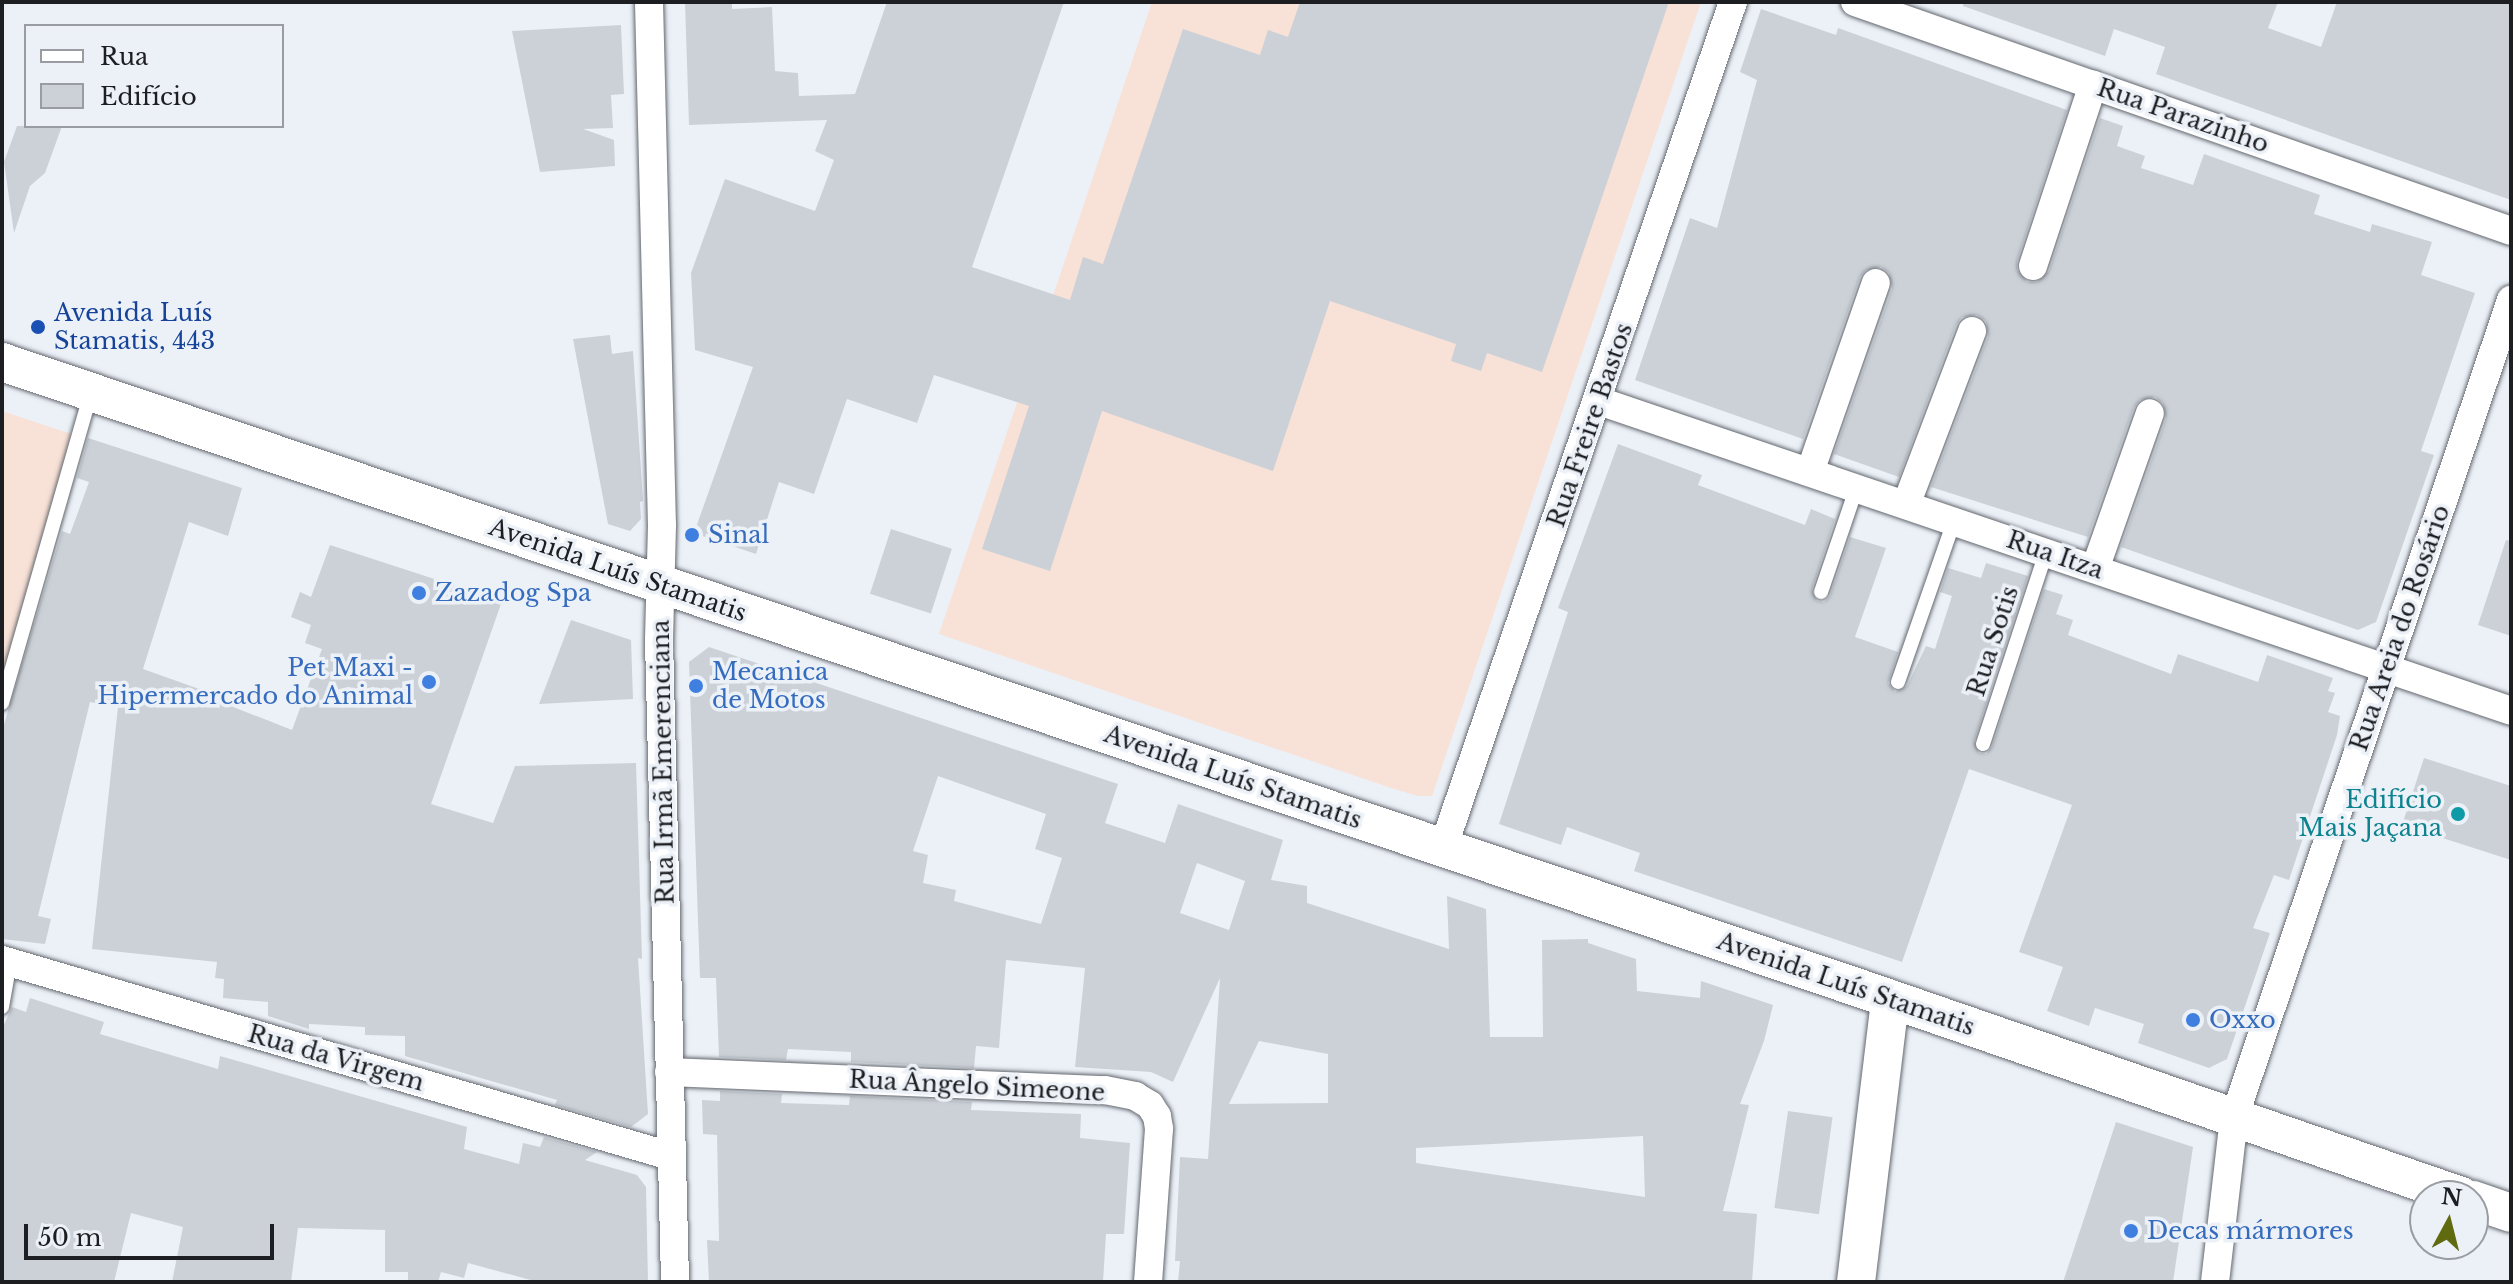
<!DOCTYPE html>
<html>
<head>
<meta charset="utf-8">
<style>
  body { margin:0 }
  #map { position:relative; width:2513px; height:1284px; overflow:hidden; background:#ecf1f8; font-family:"Libre Baskerville",serif }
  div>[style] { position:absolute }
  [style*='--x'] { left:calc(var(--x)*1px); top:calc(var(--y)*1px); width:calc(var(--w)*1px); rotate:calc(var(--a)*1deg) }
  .industrial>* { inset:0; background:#f8e1d6 }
  .building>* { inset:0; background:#ccd1d8; transform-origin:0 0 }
  .roads { filter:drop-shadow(0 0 2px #63676e) drop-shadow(0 0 2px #63676e) }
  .lane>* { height:14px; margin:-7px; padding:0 7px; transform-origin:7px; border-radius:7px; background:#fff }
  .street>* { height:28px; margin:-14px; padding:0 14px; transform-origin:14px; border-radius:14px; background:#fff }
  .secondary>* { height:38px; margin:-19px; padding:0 19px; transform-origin:19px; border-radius:19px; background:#fff }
  .dots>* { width:22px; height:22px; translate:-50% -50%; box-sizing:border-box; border:4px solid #ecf1f8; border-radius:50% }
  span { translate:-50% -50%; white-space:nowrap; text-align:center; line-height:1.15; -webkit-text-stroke:7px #ecf1f8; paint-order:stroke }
  .street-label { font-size:24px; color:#1c1e21 }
  .transit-label { font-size:24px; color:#164399 }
  .left { translate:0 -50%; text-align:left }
  .shop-label { font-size:24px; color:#366cbe }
  .right { translate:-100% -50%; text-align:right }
  .culture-label { font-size:24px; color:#0d838f }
  .frame { position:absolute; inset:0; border:4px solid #1c1e21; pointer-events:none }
  .legend { position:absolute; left:24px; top:24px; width:260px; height:104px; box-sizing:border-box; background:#ecf1f8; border:2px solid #999da2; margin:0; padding:10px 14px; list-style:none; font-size:24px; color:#1c1e21 }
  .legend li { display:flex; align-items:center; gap:16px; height:40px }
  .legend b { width:40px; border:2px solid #999da2 }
  .north { position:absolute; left:2409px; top:1180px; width:80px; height:80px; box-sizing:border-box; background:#ecf1f8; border:2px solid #999da2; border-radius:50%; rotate:7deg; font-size:22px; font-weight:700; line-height:32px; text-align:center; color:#1c1e21 }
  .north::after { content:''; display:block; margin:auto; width:28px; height:36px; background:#606a0f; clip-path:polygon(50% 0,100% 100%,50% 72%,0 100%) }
  .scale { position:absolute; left:24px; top:1224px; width:250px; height:36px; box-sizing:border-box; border:4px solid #1c1e21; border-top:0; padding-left:10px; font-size:24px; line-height:28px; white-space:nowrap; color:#1c1e21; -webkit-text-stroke:6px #ecf1f8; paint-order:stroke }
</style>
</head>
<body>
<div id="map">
  <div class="industrial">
    <div style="clip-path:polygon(1152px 2px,1701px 2px,1432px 796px,1418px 796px,1391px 788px,939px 634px)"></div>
    <div style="clip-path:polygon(2px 411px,74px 435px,4px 671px,2px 670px)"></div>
  </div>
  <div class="building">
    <div style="clip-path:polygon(685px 2px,732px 2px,732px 9px,772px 7px,775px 71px,798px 73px,799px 96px,855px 94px,887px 2px,1064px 2px,972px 267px,1070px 300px,1083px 257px,1103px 264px,1183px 29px,1260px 55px,1268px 30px,1288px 37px,1300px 2px,1669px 2px,1542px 372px,1487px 353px,1481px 371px,1451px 361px,1456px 344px,1330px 301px,1273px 471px,1102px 411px,1050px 571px,982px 549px,1029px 406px,934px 375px,917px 423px,847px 399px,814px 494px,779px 482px,756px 554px,694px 533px,753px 367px,695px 350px,691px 273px,725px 179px,815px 211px,834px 160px,815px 151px,827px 120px,689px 125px)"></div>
    <div style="clip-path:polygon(1963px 2px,2278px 2px,2268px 28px,2321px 47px,2337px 2px,2511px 2px,2511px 200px,2156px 74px,2165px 47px,2114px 29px,2105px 56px,1963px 6px)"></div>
    <div style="clip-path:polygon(1761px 9px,1836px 35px,1838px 28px,2067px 110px,2017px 261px,2017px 270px,2027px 282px,2037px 282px,2049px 271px,2100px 118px,2123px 126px,2117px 146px,2145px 156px,2141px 168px,2193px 185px,2204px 154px,2320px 195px,2314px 214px,2370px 232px,2372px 224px,2432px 242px,2421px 275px,2475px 293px,2421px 451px,2434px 455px,2376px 622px,2358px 630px,2121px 547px,2166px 419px,2163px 403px,2155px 397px,2140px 400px,2134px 407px,2088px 537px,1931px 487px,1988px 337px,1986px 321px,1977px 315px,1962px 317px,1956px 325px,1899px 477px,1834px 454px,1892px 289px,1889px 273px,1881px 267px,1866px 270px,1860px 277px,1803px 439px,1635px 380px,1690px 218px,1717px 228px,1757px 80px,1740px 72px)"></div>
    <div style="clip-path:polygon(621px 25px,624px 94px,611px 95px,613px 128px,583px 129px,614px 140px,615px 166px,540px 172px,512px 31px)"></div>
    <div style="clip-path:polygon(17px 126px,62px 126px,45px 173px,30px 186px,14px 233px,4px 162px)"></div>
    <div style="clip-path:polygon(610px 335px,612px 354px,633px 351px,643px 501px,640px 502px,641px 519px,630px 531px,608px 524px,573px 339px)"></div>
    <div style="clip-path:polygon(88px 438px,242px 488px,228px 536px,189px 522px,143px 669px,219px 696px,218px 701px,292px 730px,322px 649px,305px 643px,311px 625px,291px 617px,300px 592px,311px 597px,330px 545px,502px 601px,431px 804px,493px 823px,515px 766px,636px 763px,642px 959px,638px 958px,648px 1114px,631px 1127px,555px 1105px,557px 1100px,405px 1056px,405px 1036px,365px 1035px,365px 1027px,309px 1024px,309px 1029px,268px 1016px,268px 1002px,223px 998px,224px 979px,215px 978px,217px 962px,92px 949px,118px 707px,90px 702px,38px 916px,51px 919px,45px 944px,2px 939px,2px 731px,62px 531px,70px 534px,89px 482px,77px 478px)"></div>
    <div style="clip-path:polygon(1618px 444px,1702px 475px,1698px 485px,1805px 525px,1811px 509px,1835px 519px,1812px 589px,1817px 601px,1824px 602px,1830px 596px,1850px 537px,1886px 548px,1855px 637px,1898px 652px,1888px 683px,1895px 692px,1907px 686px,1926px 646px,1935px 649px,1952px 596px,1940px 592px,1948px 568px,1981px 578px,1986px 563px,2028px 576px,1974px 741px,1979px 753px,1986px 754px,1992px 747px,2044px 589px,2063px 595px,2056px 614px,2073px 620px,2068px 635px,2171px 674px,2178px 654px,2258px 682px,2267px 655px,2333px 678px,2328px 691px,2335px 693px,2328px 712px,2340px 716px,2337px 735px,2289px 880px,2274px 875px,2253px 928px,2270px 933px,2227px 1059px,2209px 1068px,2138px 1043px,2144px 1024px,2095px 1008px,2089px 1026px,2047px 1011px,2063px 967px,2019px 952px,2072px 805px,1969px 769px,1902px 962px,1634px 871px,1640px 853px,1567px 827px,1561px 845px,1499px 824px,1568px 612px,1558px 608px)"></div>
    <div style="left:891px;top:529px;width:64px;height:68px;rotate:18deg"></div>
    <div style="clip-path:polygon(2506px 540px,2511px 541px,2511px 636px,2478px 625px)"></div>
    <div style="clip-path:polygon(571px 620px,631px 640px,633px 699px,539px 704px)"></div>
    <div style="clip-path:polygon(evenodd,709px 647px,1118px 784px,1105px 823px,1165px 843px,1178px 804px,1283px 840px,1271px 880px,1307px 886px,1307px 903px,1449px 949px,1447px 896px,1486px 909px,1490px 1037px,1543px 1037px,1542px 940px,1588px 939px,1588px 943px,1636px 959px,1637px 991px,1700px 998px,1701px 981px,1773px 1005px,1764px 1041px,1740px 1104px,1749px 1105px,1723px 1211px,1757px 1214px,1752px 1282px,1178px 1282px,1180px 1261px,1175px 1261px,1180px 1157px,1208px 1159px,1220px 978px,1173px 1082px,1151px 1072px,1075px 1067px,1085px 968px,1006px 960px,999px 1048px,976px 1046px,974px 1068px,851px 1062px,851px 1052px,788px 1049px,786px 1060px,719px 1057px,716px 978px,700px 978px,689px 662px,709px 647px,938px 776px,1046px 814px,1035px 849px,1062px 858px,1041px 924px,954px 901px,956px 890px,923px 883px,928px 855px,913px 851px,938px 776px,709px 647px,1197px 863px,1245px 881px,1229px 930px,1180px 913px,1197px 863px,709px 647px,1259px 1041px,1328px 1054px,1328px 1103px,1229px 1104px,1259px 1041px,709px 647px,1643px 1136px,1645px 1197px,1416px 1163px,1416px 1148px,1643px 1136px)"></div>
    <div style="clip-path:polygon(2424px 758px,2511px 786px,2511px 860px,2402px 825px)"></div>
    <div style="clip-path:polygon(30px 998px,104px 1022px,100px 1034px,218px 1069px,220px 1056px,467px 1127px,464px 1149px,519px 1164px,523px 1143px,540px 1147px,544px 1137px,597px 1152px,585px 1160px,637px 1175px,646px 1187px,648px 1282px,538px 1282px,468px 1263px,464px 1278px,441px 1272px,438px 1282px,408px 1282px,408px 1272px,385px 1272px,385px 1230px,298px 1228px,291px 1282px,172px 1282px,183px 1227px,131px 1213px,114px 1282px,2px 1282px,2px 1029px,12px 1007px,26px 1012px)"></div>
    <div style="clip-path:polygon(720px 1091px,782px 1094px,781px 1103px,849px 1105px,850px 1096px,972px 1102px,971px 1110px,1081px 1114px,1080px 1138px,1130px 1143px,1124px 1234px,1106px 1234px,1103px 1282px,709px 1282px,707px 1240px,719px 1241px,717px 1135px,703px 1134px,702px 1100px,720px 1101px)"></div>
    <div style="left:1788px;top:1111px;width:45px;height:98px;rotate:8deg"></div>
    <div style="clip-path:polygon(2116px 1122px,2193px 1147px,2173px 1282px,2063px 1282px)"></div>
  </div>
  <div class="roads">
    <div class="lane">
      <div style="--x:1821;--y:592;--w:109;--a:-71.2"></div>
      <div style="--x:1898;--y:682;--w:170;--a:-70.8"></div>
      <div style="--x:2;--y:703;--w:323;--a:-74"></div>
      <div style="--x:1983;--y:744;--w:202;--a:-71.8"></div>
      <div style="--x:2;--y:1007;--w:46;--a:-79.9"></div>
    </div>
    <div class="street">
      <div style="--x:649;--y:2;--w:523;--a:88.58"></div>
      <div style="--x:662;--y:525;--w:115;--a:91.5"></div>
      <div style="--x:659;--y:640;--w:642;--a:88.57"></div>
      <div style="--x:1855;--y:2;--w:695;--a:19.24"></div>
      <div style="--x:2033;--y:266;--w:191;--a:-71.7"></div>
      <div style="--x:1599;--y:401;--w:963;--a:18.77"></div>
      <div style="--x:1810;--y:472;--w:200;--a:-70.8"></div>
      <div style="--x:1906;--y:505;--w:186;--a:-69.2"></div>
      <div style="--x:2095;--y:569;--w:165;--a:-70.6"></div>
      <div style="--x:1443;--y:848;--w:894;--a:-71.08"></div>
      <div style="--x:2;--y:960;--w:696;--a:16.35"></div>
      <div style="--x:669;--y:1072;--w:436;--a:2.4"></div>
      <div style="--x:1105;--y:1090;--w:31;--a:11"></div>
      <div style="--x:1135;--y:1096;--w:17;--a:31"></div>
      <div style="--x:1150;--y:1105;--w:13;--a:58"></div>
      <div style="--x:1157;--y:1116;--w:13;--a:81"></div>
      <div style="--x:1159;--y:1129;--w:153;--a:94.1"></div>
      <div style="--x:2215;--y:1282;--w:165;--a:-83.4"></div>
      <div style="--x:2234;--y:1118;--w:864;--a:-71.29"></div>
    </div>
    <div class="secondary">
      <div style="--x:2;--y:362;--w:1960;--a:18.63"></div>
      <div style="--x:1859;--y:988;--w:637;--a:19.06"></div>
      <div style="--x:2473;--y:1200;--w:40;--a:18.9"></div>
      <div style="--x:1856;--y:1282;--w:285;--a:-83.1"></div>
    </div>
  </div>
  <div class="dots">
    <div style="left:38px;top:327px;background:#1a4fb4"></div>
    <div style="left:692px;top:535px;background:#3f7fe0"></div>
    <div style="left:419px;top:593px;background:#3f7fe0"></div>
    <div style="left:429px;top:682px;background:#3f7fe0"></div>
    <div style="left:696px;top:686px;background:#3f7fe0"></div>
    <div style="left:2458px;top:814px;background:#0f9aa8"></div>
    <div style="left:2193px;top:1020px;background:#3f7fe0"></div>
    <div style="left:2131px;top:1231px;background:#3f7fe0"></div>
  </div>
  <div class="street-label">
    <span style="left:2183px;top:116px;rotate:19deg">Rua Parazinho</span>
    <span style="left:1590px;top:425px;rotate:-71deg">Rua Freire Bastos</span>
    <span style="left:2055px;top:555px;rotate:19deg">Rua Itza</span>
    <span style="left:618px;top:570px;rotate:19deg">Avenida Luís Stamatis</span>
    <span style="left:2400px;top:628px;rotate:-71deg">Rua Areia do Rosário</span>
    <span style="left:1993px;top:641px;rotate:-72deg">Rua Sotis</span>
    <span style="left:663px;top:762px;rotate:-91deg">Rua Irmã Emerenciana</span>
    <span style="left:1233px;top:777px;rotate:19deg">Avenida Luís Stamatis</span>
    <span style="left:1846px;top:984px;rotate:19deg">Avenida Luís Stamatis</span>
    <span style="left:336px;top:1058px;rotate:16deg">Rua da Virgem</span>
    <span style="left:977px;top:1086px;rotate:3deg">Rua Ângelo Simeone</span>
  </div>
  <div class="transit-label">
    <span class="left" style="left:54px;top:327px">Avenida Luís<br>Stamatis, 443</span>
  </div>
  <div class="shop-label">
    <span class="left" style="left:708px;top:535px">Sinal</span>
    <span class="left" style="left:435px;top:593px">Zazadog Spa</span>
    <span class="right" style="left:413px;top:682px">Pet Maxi -<br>Hipermercado do Animal</span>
    <span class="left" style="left:712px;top:686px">Mecanica<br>de Motos</span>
    <span class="left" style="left:2209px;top:1020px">Oxxo</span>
    <span class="left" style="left:2147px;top:1231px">Decas mármores</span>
  </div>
  <div class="culture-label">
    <span class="right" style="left:2442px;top:814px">Edifício<br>Mais Jaçana</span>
  </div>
  <div class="frame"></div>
  <ul class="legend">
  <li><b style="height:10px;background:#fff"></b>Rua</li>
  <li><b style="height:22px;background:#ccd1d8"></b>Edifício</li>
  </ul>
  <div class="north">N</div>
  <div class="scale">50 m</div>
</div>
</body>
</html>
